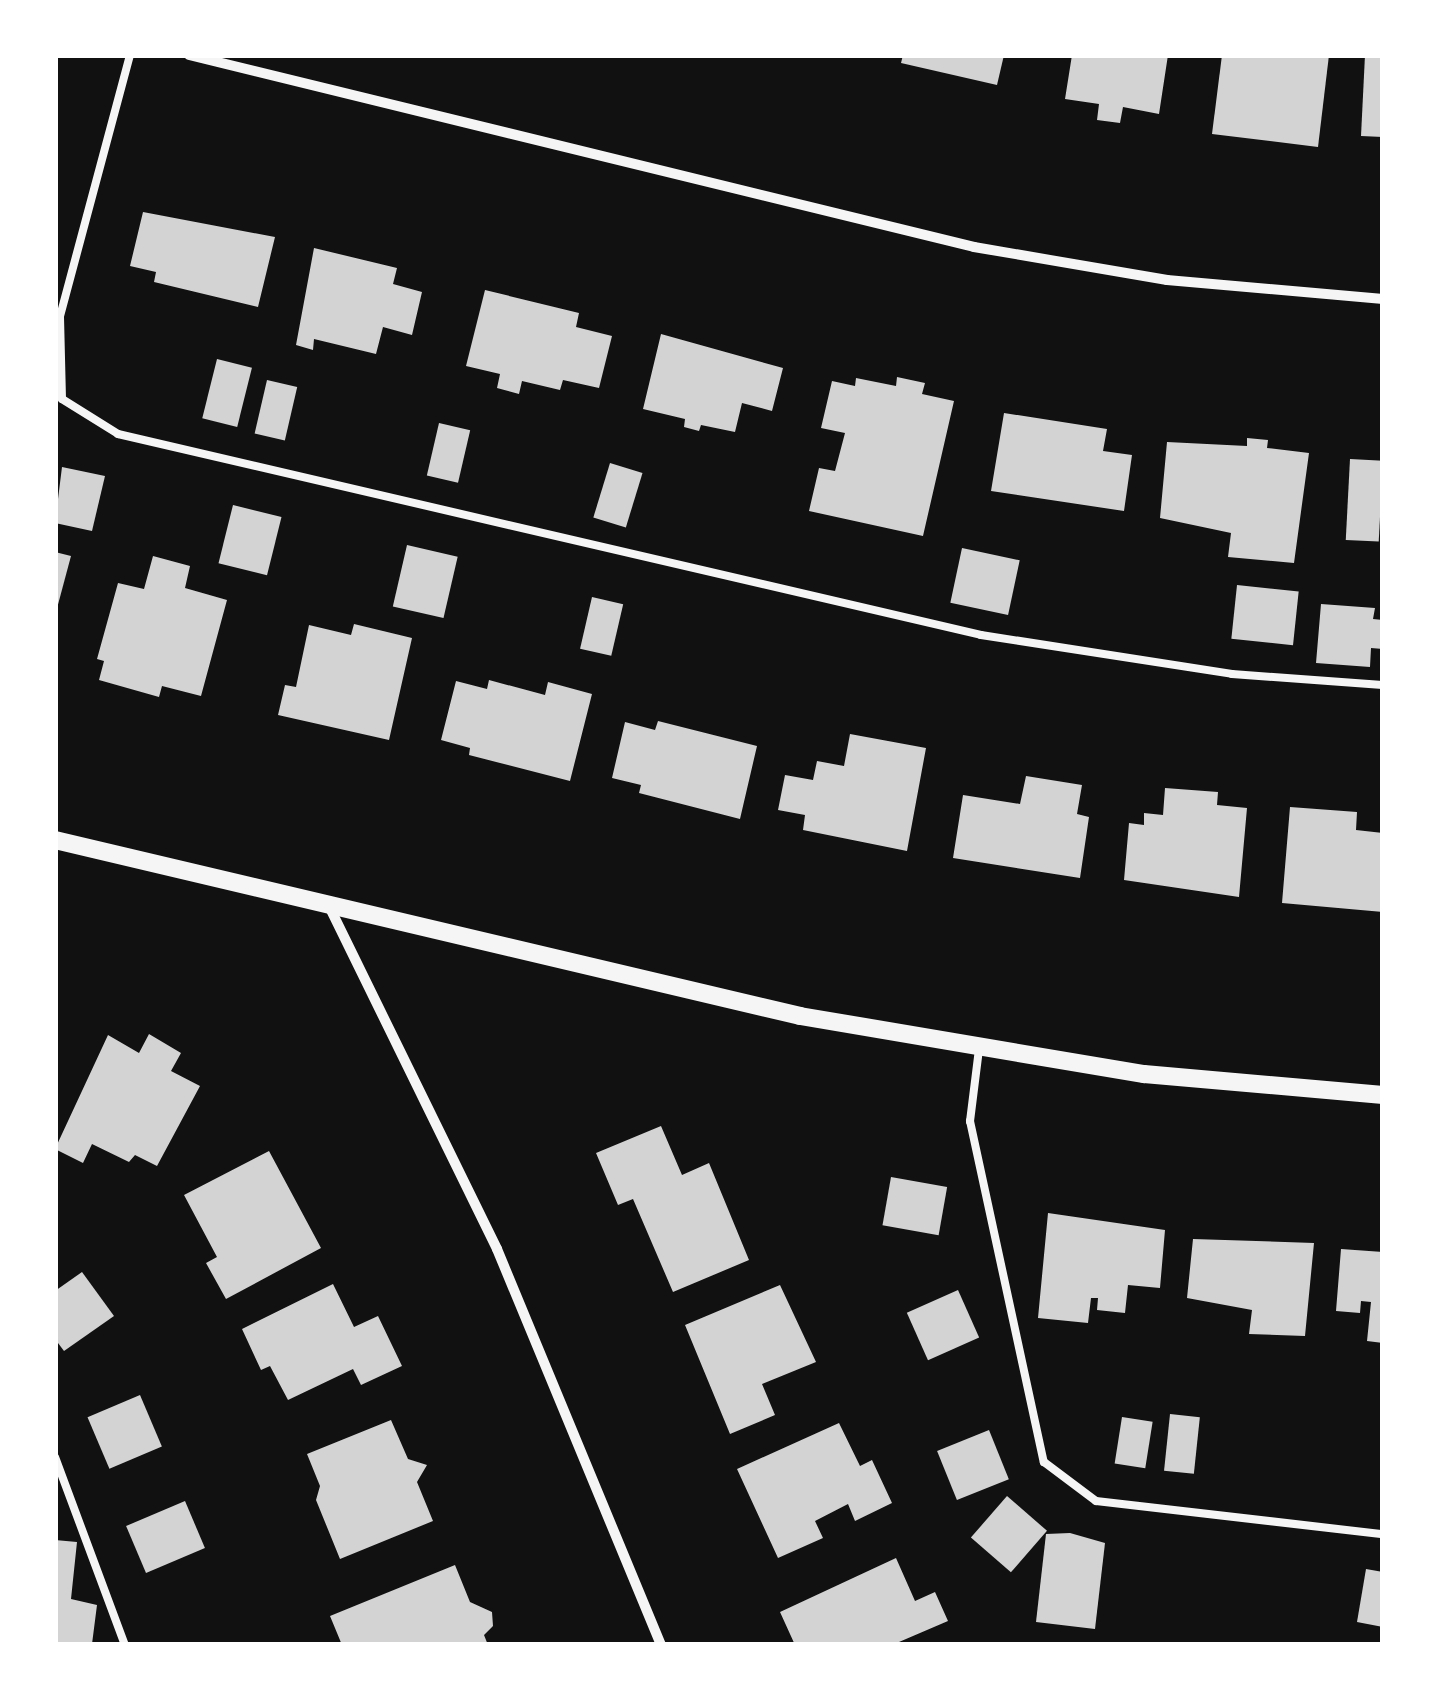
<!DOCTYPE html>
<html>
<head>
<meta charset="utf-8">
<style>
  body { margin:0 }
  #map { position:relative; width:1438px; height:1700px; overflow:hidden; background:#111; font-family:"Asap Condensed",sans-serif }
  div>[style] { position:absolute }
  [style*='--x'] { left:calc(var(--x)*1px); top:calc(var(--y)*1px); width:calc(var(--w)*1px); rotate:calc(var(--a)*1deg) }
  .building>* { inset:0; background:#d3d3d3; transform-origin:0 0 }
  .service>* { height:8px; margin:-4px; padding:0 4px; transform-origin:4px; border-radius:4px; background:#f5f5f5 }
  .minor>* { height:10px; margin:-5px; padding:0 5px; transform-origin:5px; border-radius:5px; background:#f5f5f5 }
  .tertiary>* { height:18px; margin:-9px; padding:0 9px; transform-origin:9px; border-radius:9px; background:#f5f5f5 }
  span { translate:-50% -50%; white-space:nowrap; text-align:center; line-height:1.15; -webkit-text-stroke:8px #fff; paint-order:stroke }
  .frame { position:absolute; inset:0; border:58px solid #fff; pointer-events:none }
</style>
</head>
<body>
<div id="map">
  <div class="building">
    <div style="clip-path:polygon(903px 55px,1004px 55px,997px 85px,901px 63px)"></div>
    <div style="clip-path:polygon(1072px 55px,1168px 55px,1159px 114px,1123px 107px,1120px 123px,1097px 120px,1099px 104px,1065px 99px)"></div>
    <div style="clip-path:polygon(1222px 55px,1329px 55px,1318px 147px,1212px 134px)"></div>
    <div style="clip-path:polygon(1365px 55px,1383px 55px,1383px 137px,1361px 136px)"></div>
    <div style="clip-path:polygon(143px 212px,275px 237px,258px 307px,154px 282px,156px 272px,130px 266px)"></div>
    <div style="clip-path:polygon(314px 248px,397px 268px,393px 284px,422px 292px,412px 335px,383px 327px,376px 354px,314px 339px,313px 350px,296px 345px)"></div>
    <div style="clip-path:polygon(485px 290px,579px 313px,576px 327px,612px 336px,599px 388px,563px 380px,560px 390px,522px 381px,519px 394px,497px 388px,500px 374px,466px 366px)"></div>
    <div style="clip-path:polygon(661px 334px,783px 368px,772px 411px,742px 403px,735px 432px,701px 425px,699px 431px,684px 427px,685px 419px,643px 409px)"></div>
    <div style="left:217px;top:359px;width:36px;height:61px;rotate:14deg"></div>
    <div style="clip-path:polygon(897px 377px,925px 383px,922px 394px,954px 401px,923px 536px,809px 511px,819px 468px,835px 471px,845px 433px,821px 428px,832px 381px,855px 386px,856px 378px,896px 386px)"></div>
    <div style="left:267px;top:380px;width:31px;height:55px;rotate:13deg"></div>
    <div style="clip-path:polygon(1004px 413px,1107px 429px,1103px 451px,1132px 455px,1124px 511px,991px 491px)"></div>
    <div style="left:439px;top:423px;width:32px;height:54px;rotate:13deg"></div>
    <div style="clip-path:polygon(1247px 438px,1268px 440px,1267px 448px,1309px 453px,1294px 563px,1228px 557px,1231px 533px,1160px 518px,1167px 442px,1247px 446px)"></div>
    <div style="left:1350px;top:459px;width:33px;height:81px;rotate:3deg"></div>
    <div style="left:610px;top:463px;width:34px;height:57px;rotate:17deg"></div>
    <div style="clip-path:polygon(62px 467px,105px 476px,92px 531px,55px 523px)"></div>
    <div style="left:233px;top:505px;width:50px;height:60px;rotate:14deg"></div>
    <div style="left:407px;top:545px;width:52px;height:63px;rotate:13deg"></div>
    <div style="left:962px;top:548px;width:59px;height:56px;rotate:12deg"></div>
    <div style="clip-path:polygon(55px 552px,71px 556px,56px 612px,55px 611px)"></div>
    <div style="clip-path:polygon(153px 556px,190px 566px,185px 588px,227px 600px,201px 696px,162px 686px,159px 697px,99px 680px,104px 661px,97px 659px,118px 583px,144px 589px)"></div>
    <div style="left:1237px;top:585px;width:62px;height:54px;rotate:6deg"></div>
    <div style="left:592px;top:597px;width:32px;height:53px;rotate:13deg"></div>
    <div style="clip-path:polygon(1321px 604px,1375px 608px,1373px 619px,1383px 620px,1383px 649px,1371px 648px,1370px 667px,1316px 663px)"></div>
    <div style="clip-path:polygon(354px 624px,412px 638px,389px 740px,278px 715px,285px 685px,296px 687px,309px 625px,351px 635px)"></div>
    <div style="clip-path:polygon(489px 680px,545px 695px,548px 682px,592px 694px,570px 781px,469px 755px,470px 748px,441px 740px,456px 681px,487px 689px)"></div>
    <div style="clip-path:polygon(658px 721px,757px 746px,740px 819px,639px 793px,641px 785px,612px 778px,625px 722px,655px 730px)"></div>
    <div style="clip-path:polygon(850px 734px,926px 748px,907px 851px,803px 830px,805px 815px,778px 810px,785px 775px,813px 780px,817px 761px,844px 766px)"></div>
    <div style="clip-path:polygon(1026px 776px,1082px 785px,1077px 814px,1089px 817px,1080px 878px,953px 858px,963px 795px,1020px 804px)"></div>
    <div style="clip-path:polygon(1165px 788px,1218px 792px,1217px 805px,1247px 808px,1239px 897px,1124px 880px,1129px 823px,1144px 825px,1144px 813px,1163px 815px)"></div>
    <div style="clip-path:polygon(1290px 807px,1357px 812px,1356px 830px,1383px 833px,1383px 912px,1282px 903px)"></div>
    <div style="clip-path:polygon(149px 1034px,181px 1053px,171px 1071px,200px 1086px,157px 1166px,135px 1155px,129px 1162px,92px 1144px,83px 1163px,55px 1149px,108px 1035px,139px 1053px)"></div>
    <div style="clip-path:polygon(661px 1126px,682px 1175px,709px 1163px,749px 1260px,673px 1292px,633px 1199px,618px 1205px,596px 1153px)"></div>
    <div style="clip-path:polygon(269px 1151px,321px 1248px,226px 1299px,206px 1263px,217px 1257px,184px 1195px)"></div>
    <div style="left:891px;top:1177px;width:57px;height:49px;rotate:10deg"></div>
    <div style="clip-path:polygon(1048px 1213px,1165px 1230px,1160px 1288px,1128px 1285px,1125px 1313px,1097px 1310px,1098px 1298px,1091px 1298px,1088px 1323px,1038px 1318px)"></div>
    <div style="clip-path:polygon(1193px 1239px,1314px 1243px,1305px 1336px,1249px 1334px,1252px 1310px,1187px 1298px)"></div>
    <div style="clip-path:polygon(1341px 1249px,1383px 1252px,1383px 1343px,1367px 1341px,1371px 1302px,1361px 1301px,1360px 1313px,1336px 1311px)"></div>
    <div style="clip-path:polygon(82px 1272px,114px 1316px,64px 1351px,55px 1339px,55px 1291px)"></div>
    <div style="clip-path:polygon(333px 1284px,354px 1327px,378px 1316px,402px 1366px,361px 1385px,353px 1369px,288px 1400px,270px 1366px,261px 1370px,242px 1329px)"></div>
    <div style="clip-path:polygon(780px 1285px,816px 1362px,762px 1384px,775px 1415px,730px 1434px,685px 1325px)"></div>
    <div style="left:958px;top:1290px;width:52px;height:56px;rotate:66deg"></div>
    <div style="left:140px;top:1395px;width:56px;height:57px;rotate:67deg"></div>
    <div style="left:1170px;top:1414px;width:30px;height:57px;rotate:6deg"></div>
    <div style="left:1122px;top:1417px;width:31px;height:47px;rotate:9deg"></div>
    <div style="clip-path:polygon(391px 1420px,408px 1459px,427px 1465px,417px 1482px,433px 1521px,340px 1559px,316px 1500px,320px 1486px,307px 1454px)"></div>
    <div style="clip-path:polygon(839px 1423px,860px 1466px,872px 1460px,892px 1503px,855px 1521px,848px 1504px,815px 1521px,823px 1538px,778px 1558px,737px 1469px)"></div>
    <div style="left:989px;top:1430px;width:53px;height:56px;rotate:68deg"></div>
    <div style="left:1007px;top:1496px;width:53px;height:55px;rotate:41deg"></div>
    <div style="left:185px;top:1501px;width:51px;height:64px;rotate:67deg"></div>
    <div style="clip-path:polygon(1070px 1533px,1105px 1543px,1095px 1629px,1036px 1622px,1046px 1534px)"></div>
    <div style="clip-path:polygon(55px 1540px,77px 1542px,71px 1599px,97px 1605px,92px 1644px,55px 1645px)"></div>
    <div style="clip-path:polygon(896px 1558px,915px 1601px,935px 1592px,948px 1621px,892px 1645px,795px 1645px,780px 1612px)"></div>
    <div style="clip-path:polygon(455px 1565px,470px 1602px,492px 1612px,493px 1626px,484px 1635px,488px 1645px,342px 1645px,330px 1616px)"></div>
    <div style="clip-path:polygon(1366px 1569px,1383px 1572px,1383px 1627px,1357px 1622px)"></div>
  </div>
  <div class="service">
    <div style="--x:130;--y:55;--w:271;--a:105"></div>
    <div style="--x:60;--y:317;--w:82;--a:88.6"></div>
    <div style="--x:62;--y:399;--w:66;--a:32"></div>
    <div style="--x:118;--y:434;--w:886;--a:13.11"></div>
    <div style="--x:981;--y:635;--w:254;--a:8.8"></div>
    <div style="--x:1232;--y:674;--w:151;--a:4.2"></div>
    <div style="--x:979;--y:1049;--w:73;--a:97.1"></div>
    <div style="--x:970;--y:1121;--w:349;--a:77.8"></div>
    <div style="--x:1044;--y:1462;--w:65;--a:36.9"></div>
    <div style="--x:1096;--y:1501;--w:289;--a:6.6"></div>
    <div style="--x:55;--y:1457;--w:201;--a:69.6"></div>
  </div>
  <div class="minor">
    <div style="--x:189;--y:55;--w:808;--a:13.74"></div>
    <div style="--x:974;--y:247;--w:196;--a:9.7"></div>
    <div style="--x:1167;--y:280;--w:217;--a:5"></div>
    <div style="--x:329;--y:906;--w:382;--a:63.9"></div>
    <div style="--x:497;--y:1249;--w:429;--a:67.5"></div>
  </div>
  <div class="tertiary">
    <div style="--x:55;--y:840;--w:766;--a:13.29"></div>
    <div style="--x:800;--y:1016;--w:349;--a:9.6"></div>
    <div style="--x:1144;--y:1074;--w:240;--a:5"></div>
  </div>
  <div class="frame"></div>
</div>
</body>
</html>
